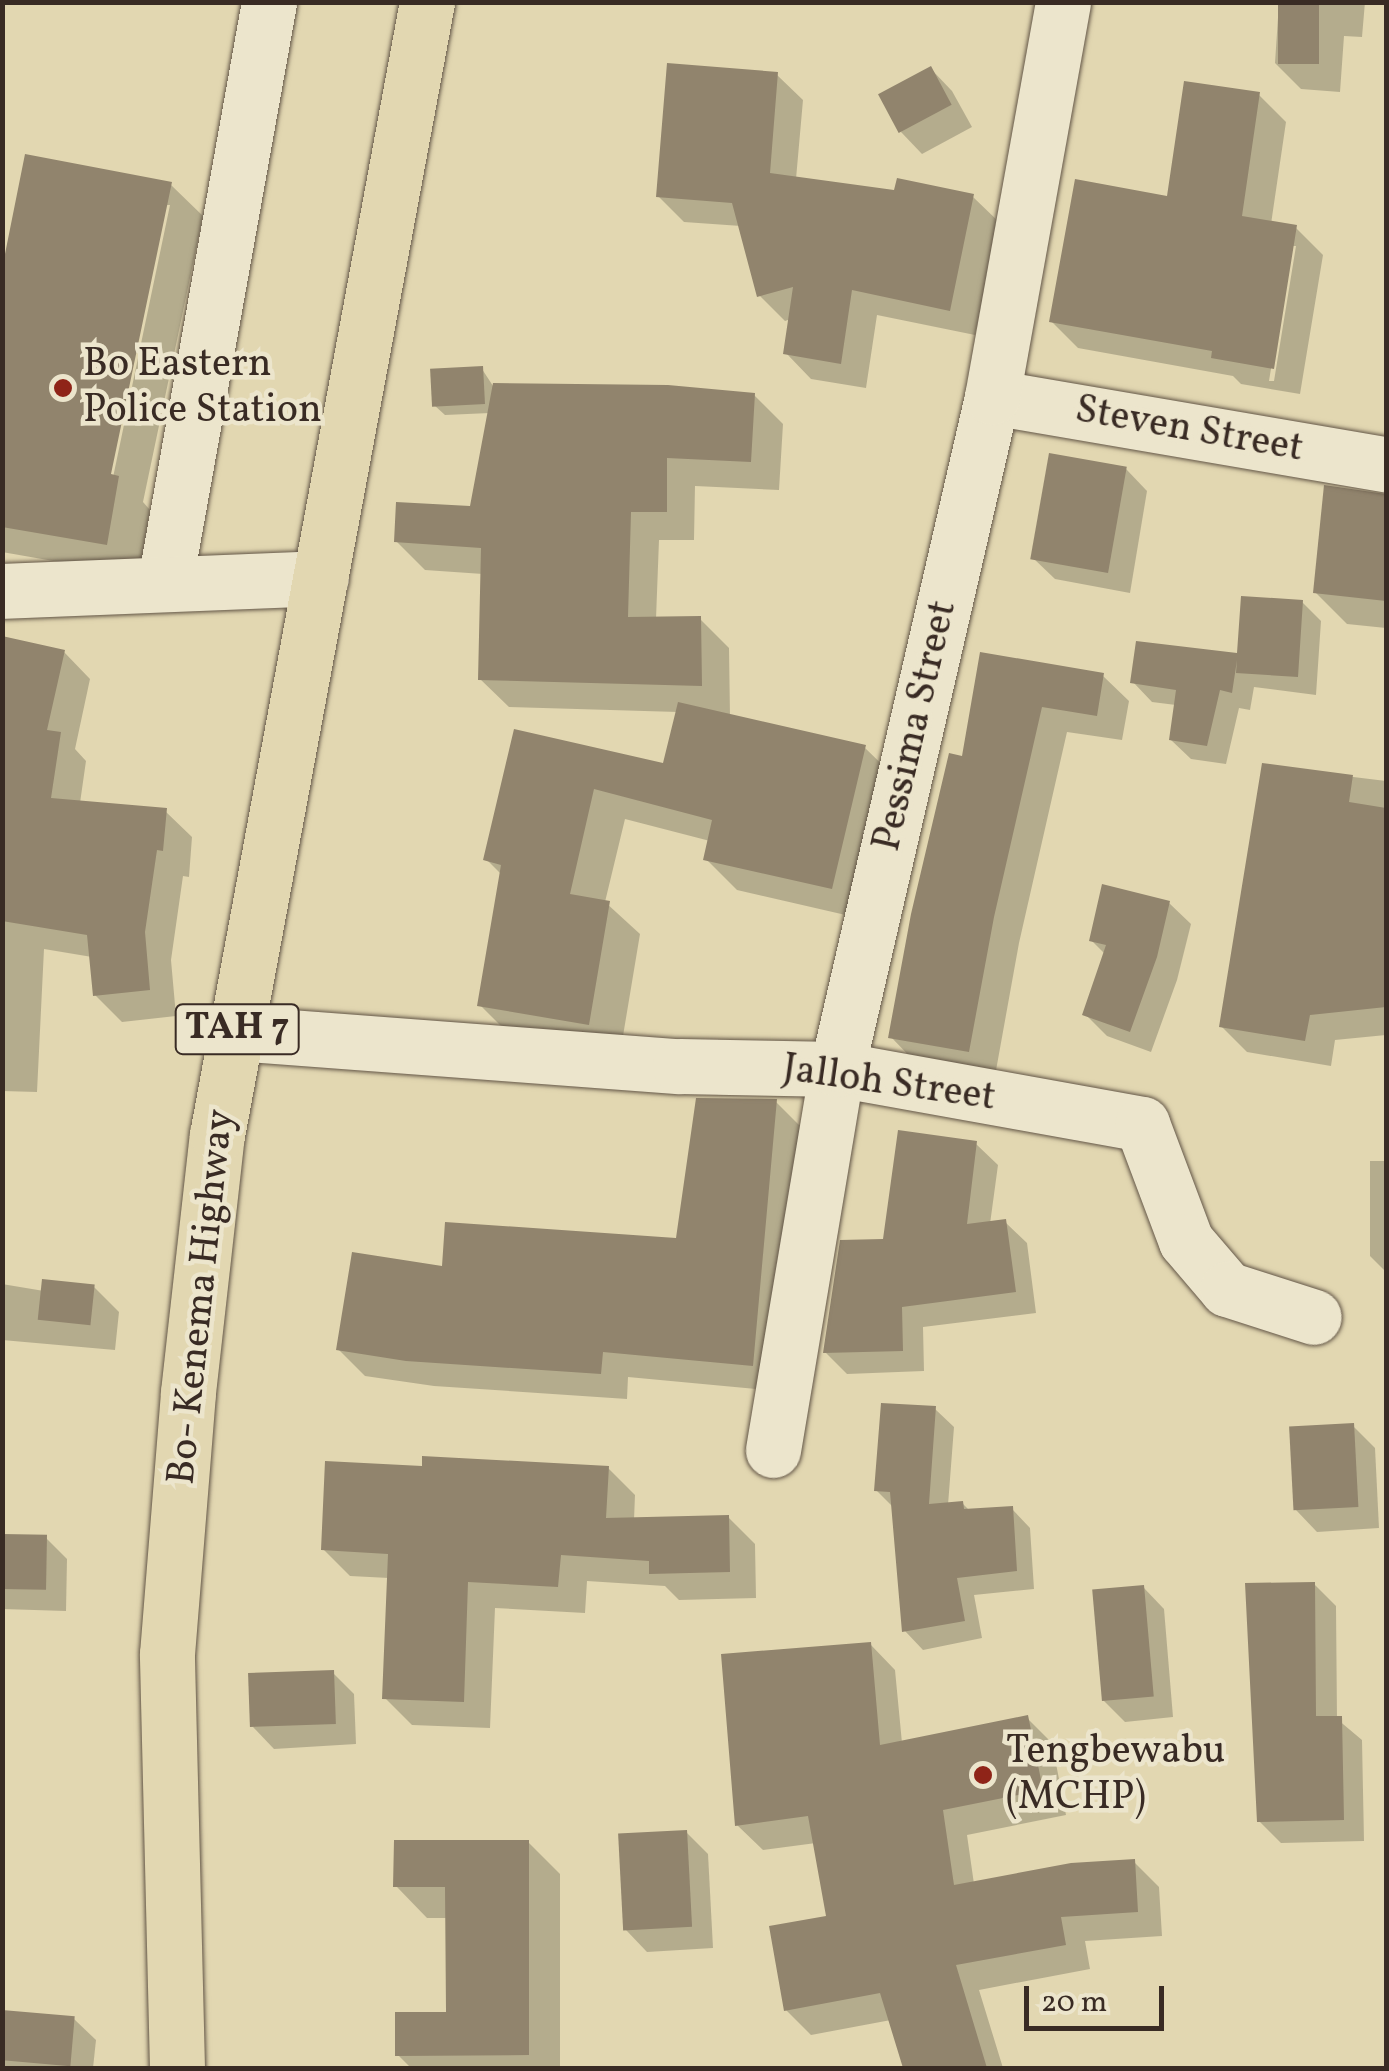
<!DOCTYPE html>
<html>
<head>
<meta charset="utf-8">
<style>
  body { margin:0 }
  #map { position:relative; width:1389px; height:2071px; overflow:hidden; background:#e2d7b1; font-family:Vollkorn,serif }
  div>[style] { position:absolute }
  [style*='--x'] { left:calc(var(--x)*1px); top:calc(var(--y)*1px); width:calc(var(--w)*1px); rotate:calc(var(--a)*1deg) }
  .shadow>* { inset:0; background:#0003 }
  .building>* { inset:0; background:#91846d; transform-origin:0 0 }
  .roads { filter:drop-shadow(0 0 2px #635647) drop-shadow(0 0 2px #635647) }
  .minor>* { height:55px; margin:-27.5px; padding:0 27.5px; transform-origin:27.5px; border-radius:27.5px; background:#ece5cc }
  .highway>* { height:55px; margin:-27.5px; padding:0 27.5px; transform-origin:27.5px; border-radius:27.5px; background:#e2d7b1 }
  .dots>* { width:28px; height:28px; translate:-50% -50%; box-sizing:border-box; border:5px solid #ece5cc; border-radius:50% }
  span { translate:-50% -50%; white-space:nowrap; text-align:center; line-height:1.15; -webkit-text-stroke:9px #ece5cc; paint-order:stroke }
  .shield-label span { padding:2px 8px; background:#ece5cc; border:2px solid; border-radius:8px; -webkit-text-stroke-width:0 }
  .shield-label { font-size:38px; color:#392b24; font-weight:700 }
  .poi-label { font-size:40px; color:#392b24 }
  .left { translate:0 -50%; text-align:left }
  .street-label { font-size:40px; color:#392b24 }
  .frame { position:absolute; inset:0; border:5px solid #392b24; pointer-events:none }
  .scale { position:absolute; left:1024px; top:1986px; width:140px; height:45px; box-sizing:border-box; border:5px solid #392b24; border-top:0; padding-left:12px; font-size:30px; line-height:35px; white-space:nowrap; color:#392b24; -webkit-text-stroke:8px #ece5cc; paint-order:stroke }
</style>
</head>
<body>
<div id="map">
  <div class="shadow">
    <div style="clip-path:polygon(1279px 2px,1365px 2px,1362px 37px,1344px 36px,1340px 92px,1301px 89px,1275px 63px)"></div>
    <div style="clip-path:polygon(931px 69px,952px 91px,972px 127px,922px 154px,901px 132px)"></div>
    <div style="clip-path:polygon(777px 75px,803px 100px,796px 179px,896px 193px,973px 197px,999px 222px,975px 335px,877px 315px,866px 388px,811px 379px,786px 353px,791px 319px,785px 321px,759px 295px,741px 226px,684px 222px,658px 196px)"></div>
    <div style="clip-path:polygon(evenodd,1259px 95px,1286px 122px,1271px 224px,1296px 228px,1323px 255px,1300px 394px,1241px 384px,1233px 376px,1078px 348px,1051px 321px,1169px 199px,1259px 95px,1291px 246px,1296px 246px,1274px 381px,1269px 381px,1291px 246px)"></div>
    <div style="clip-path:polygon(evenodd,171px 185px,203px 216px,143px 502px,150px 510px,139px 576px,2px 552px,2px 335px,171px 185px,165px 205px,170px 205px,111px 487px,106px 486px,165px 205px)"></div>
    <div style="clip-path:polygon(482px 369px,493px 386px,754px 395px,783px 424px,779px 490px,695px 486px,694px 540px,659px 540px,656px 619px,700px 619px,729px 648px,730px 716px,864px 747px,896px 778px,863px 919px,737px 890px,706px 859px,710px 841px,625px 819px,605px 902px,640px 934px,620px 1054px,511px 1036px,480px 1005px,502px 875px,486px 859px,515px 732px,665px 766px,678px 712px,509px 707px,480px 679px,483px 574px,425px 570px,396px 541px,472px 509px,490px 413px,445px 415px,434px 405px)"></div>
    <div style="clip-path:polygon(1126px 469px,1147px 491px,1130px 593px,1055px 579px,1033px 558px)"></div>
    <div style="clip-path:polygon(1386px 496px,1386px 628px,1347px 624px,1315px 592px)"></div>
    <div style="clip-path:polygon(1302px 602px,1321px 621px,1316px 695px,1254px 687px,1250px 710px,1239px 708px,1226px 764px,1191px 759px,1171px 740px,1176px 705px,1152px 702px,1133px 682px,1239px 656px)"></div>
    <div style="clip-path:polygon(2px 639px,64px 652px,90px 679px,75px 749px,86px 761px,80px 803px,165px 811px,192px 837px,189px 877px,183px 876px,171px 960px,176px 1016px,122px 1022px,95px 995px,92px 957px,44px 949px,37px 1092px,2px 1091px)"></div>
    <div style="clip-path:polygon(982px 655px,1103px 676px,1129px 701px,1122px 740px,1067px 732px,1019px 943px,995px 1076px,916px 1063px,891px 1037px,964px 759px)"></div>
    <div style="clip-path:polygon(1264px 766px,1386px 781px,1386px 1035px,1335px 1040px,1331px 1066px,1247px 1052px,1221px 1026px)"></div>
    <div style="clip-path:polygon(1169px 903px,1191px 924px,1177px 980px,1151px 1052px,1107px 1036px,1085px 1014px,1105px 954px,1091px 940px)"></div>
    <div style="clip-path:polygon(776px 1102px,802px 1128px,778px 1391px,628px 1377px,627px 1399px,434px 1386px,365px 1376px,339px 1350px,678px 1241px)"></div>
    <div style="clip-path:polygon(976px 1144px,998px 1165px,990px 1224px,1005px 1222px,1027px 1243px,1036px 1313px,923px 1327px,924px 1371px,847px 1374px,825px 1352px,885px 1241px)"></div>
    <div style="clip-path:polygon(1370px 1161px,1386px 1161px,1386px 1272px,1370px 1256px)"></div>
    <div style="clip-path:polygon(2px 1284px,44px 1291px,94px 1287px,119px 1312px,115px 1350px,2px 1340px)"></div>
    <div style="clip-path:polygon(935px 1409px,954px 1427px,948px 1505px,962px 1503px,970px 1511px,1012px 1509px,1030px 1528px,1034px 1589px,974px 1595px,982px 1638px,923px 1650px,905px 1631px,894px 1508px,876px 1490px)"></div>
    <div style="clip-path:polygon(1353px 1426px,1375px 1448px,1379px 1528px,1317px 1532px,1296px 1510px)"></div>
    <div style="clip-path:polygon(608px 1468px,635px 1495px,634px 1520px,728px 1517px,755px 1544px,756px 1598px,679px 1600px,665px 1586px,587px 1581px,585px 1613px,495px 1608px,490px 1728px,412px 1725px,385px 1698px,389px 1578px,350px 1576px,323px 1549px,424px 1469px)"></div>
    <div style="clip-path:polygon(2px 1537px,46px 1538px,67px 1559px,66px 1611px,2px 1609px)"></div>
    <div style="clip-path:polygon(1314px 1584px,1336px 1606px,1337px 1719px,1362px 1740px,1364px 1841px,1281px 1843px,1259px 1821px)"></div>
    <div style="clip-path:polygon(1143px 1587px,1164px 1609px,1173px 1717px,1125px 1722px,1103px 1700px)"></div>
    <div style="clip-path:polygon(870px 1644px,895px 1670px,902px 1743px,1027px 1718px,1052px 1743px,1066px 1815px,967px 1835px,974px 1884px,1134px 1862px,1159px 1887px,1162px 1936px,1085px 1941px,1090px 1969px,979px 1990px,1003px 2068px,905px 2068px,891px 2020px,811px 2035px,786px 2010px,829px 1918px,816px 1843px,763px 1850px,737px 1825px)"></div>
    <div style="clip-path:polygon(333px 1673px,354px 1694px,356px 1744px,274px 1749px,253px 1727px)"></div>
    <div style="clip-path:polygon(686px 1832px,708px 1854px,713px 1948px,647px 1952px,626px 1930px)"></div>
    <div style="clip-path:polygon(528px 1842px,560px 1874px,560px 2068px,411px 2068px,398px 2055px,448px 2014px,448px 1918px,427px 1918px,396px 1886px)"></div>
    <div style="clip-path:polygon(2px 2013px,74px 2019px,96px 2040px,93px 2068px,4px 2068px)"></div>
  </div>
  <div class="building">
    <div style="left:1278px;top:2px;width:41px;height:62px"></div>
    <div style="clip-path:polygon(667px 63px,778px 72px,770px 173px,894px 190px,897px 178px,974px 194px,950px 311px,852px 290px,841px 364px,783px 354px,793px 287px,757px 297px,732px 203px,656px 197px)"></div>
    <div style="left:931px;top:66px;width:44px;height:60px;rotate:62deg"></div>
    <div style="clip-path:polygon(1184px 81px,1260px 92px,1242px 216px,1297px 225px,1274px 369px,1211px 358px,1212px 351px,1049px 322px,1075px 179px,1167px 196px)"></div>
    <div style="clip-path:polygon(25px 154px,172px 182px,111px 474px,119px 476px,107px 545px,2px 527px,2px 269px)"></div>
    <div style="left:483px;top:366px;width:38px;height:53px;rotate:87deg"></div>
    <div style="clip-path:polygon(493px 383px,668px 385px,755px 393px,751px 462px,667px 458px,667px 512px,631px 512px,628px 617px,701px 616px,702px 686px,478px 680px,481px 548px,394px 542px,396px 502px,470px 506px)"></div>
    <div style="left:1049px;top:453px;width:79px;height:108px;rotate:10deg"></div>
    <div style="clip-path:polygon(1324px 485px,1386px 494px,1386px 601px,1313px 593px)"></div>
    <div style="clip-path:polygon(1241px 596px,1303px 600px,1298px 677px,1236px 673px,1237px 660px,1232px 693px,1220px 690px,1207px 746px,1169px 740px,1176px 690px,1130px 683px,1136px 641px,1237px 653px)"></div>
    <div style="clip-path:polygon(2px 636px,65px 650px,47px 730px,61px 732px,51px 798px,167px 808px,163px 851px,157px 850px,145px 932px,150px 990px,93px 996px,87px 935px,2px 921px)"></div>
    <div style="clip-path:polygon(980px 652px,1104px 673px,1097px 716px,1042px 707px,994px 917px,969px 1052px,888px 1038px,911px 914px,949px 753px,962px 756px)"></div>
    <div style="clip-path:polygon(678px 702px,866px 745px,832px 889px,703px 860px,712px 820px,594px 789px,570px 894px,610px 901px,589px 1025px,477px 1006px,501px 865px,483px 860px,514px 729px,663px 763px)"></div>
    <div style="clip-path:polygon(1262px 763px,1353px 775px,1349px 802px,1386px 808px,1386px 1007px,1310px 1015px,1305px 1041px,1219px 1027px)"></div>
    <div style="clip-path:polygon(1102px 884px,1170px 901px,1157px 957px,1130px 1032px,1082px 1015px,1106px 945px,1089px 941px)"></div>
    <div style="clip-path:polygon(696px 1098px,777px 1099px,753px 1366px,603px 1352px,601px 1374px,406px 1361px,336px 1350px,352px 1252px,442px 1266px,445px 1222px,676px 1238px)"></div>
    <div style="clip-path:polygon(898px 1130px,977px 1141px,967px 1224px,1006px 1219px,1016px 1292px,902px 1307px,903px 1351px,823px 1353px,840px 1240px,883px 1239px)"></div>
    <div style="left:42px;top:1279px;width:53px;height:41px;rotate:6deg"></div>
    <div style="clip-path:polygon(881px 1403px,936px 1406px,929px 1504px,963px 1501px,964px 1509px,1013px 1506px,1017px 1571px,957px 1578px,965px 1621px,902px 1632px,890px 1492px,874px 1491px)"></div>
    <div style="left:1354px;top:1423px;width:84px;height:65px;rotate:87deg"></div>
    <div style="clip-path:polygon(422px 1456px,609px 1466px,606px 1518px,729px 1515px,730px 1572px,649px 1574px,649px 1561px,561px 1555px,558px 1587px,468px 1582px,464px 1702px,382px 1699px,388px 1554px,321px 1550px,325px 1461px,422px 1466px)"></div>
    <div style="left:2px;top:1534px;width:45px;height:55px;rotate:1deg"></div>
    <div style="clip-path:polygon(1315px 1582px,1316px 1716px,1342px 1716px,1344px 1820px,1257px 1822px,1245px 1583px)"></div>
    <div style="left:1144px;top:1585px;width:112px;height:52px;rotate:85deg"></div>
    <div style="clip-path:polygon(871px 1642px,880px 1745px,1028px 1715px,1043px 1790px,943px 1810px,954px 1885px,1071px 1863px,1135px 1859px,1138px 1912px,1061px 1917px,1066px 1945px,956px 1965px,987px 2068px,903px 2068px,880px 1993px,784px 2011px,769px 1926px,826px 1916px,808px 1816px,735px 1826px,721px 1654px)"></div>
    <div style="left:334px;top:1670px;width:54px;height:86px;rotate:88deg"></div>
    <div style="left:687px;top:1830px;width:97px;height:69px;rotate:87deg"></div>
    <div style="clip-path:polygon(394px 1840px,529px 1840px,529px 2055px,395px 2056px,395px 2012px,446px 2012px,445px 1887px,393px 1887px)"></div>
    <div style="left:2px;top:2010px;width:73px;height:50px;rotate:5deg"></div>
  </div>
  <div class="roads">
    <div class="minor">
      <div style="--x:992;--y:397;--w:400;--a:9.7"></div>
      <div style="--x:165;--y:582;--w:589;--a:-79.83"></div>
      <div style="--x:2;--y:591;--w:319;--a:-2.3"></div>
      <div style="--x:236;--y:1033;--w:445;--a:4.3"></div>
      <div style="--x:680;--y:1066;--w:157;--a:1.1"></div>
      <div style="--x:837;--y:1069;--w:310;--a:10.2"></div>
      <div style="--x:1142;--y:1124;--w:125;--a:69.4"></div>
      <div style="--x:1186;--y:1241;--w:63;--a:49.5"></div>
      <div style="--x:1227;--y:1289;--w:91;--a:17.8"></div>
      <div style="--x:773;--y:1450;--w:386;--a:-80.5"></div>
      <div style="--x:837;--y:1069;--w:690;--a:-77.01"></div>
      <div style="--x:992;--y:397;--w:401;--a:-79.8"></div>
    </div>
    <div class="highway">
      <div style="--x:177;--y:2068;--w:414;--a:-91.4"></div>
      <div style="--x:167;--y:1654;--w:263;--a:-85.4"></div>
      <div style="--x:188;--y:1392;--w:259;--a:-83.6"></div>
      <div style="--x:217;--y:1135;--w:1152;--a:-79.5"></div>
    </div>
  </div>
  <div class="dots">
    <div style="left:63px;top:388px;background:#8f2418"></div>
    <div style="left:983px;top:1775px;background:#8f2418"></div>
  </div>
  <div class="shield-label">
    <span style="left:237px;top:1029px">TAH 7</span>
  </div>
  <div class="poi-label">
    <span class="left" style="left:83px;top:388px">Bo Eastern<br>Police Station</span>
    <span class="left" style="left:1006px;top:1775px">Tengbewabu<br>(MCHP)</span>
  </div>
  <div class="street-label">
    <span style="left:1189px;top:430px;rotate:10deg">Steven Street</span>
    <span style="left:916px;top:726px;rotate:-77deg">Pessima Street</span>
    <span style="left:889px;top:1084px;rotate:8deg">Jalloh Street</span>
    <span style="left:202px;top:1297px;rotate:-84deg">Bo- Kenema Highway</span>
  </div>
  <div class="frame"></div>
  <div class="scale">20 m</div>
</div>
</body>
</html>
